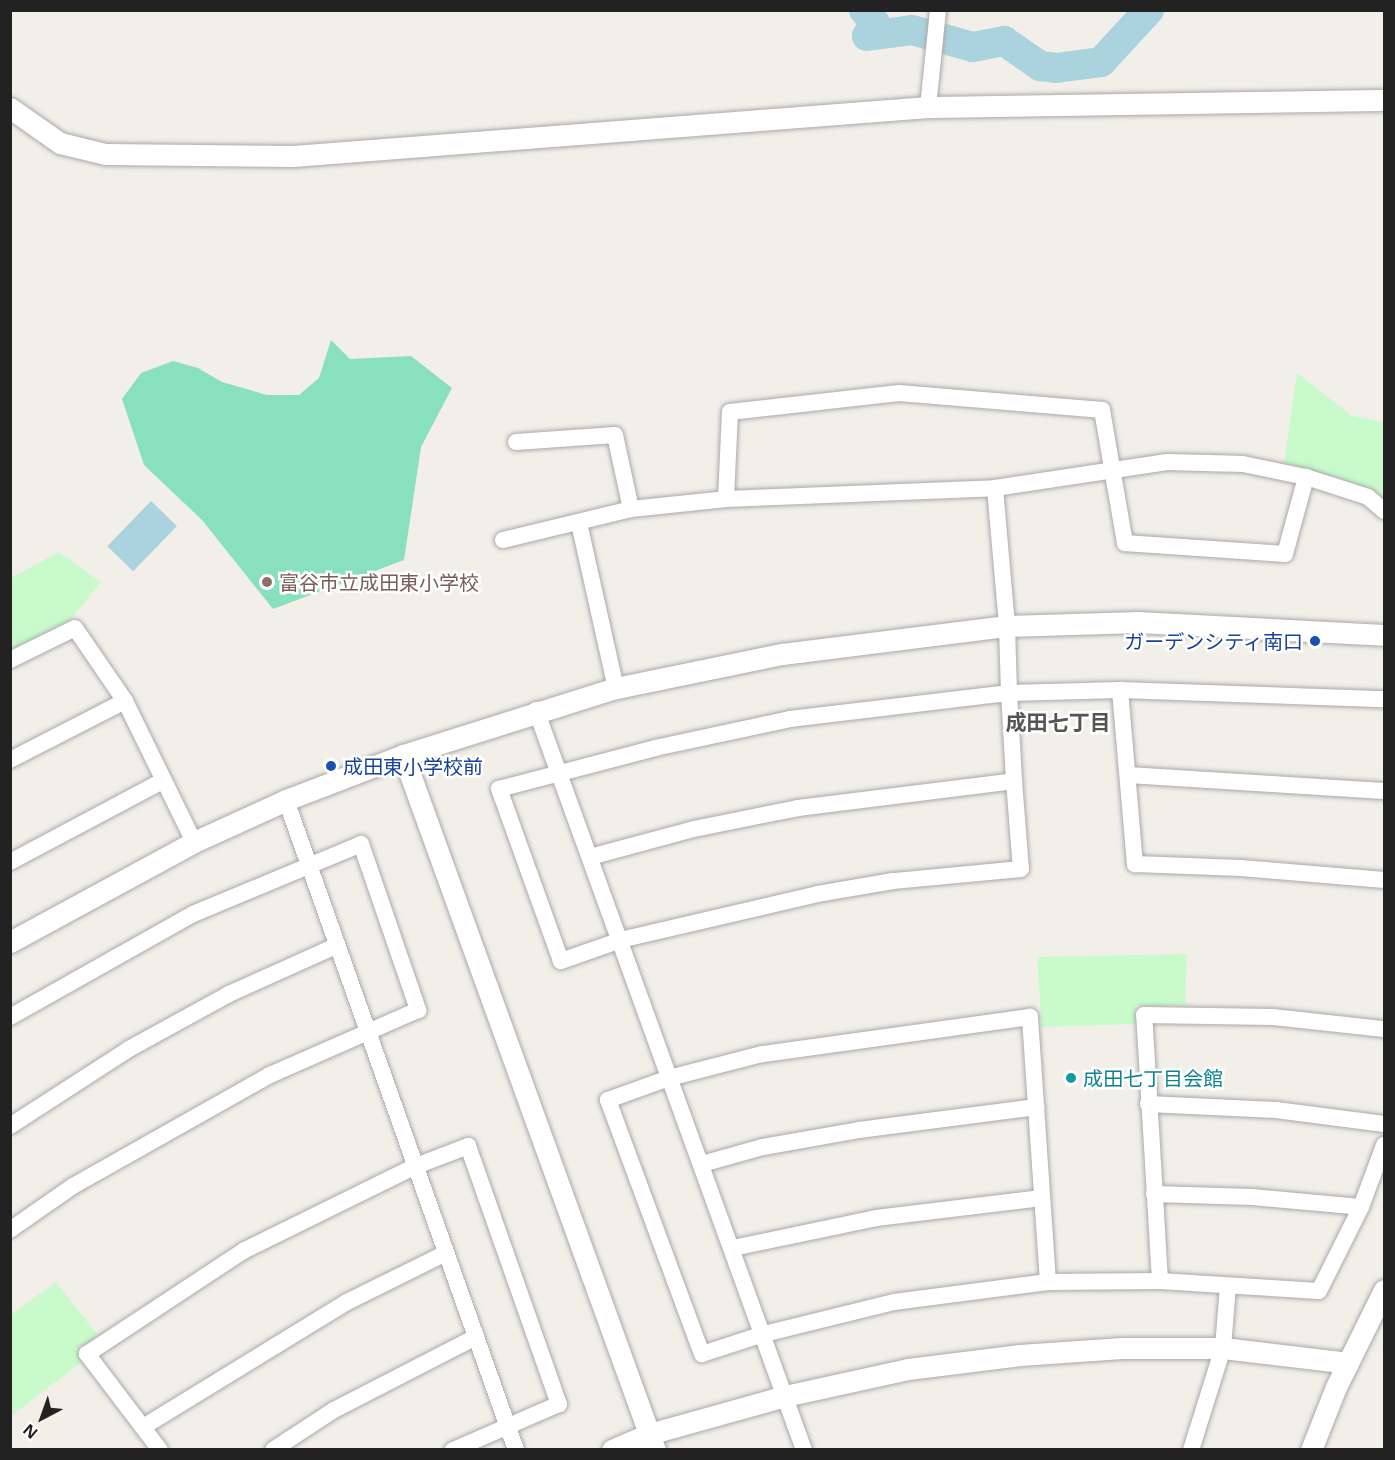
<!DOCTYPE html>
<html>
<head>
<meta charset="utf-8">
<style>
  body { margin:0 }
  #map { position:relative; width:1395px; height:1460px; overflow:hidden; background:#f2efe9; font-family:"Noto Sans","Noto Sans JP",sans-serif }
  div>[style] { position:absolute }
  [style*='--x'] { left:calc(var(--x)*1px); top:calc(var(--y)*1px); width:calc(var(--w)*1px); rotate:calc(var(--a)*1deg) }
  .park>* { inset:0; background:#c8facc }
  .pitch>* { inset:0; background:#88e0be }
  .water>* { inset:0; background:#aad3df; transform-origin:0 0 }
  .river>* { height:30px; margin:-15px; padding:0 15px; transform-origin:15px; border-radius:15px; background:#aad3df }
  .roads { filter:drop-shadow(0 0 2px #a9a9a9) drop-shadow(0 0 2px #a9a9a9) }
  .minor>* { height:16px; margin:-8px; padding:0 8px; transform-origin:8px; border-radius:8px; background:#fff }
  .tertiary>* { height:21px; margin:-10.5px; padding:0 10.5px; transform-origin:10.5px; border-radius:10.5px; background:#fff }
  .dots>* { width:16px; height:16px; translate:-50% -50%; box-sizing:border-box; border:3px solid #fff; border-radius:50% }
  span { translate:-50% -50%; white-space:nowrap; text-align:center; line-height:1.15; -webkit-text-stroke:5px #fff; paint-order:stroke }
  .education-label { font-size:20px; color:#785e54 }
  .left { translate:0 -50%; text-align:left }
  .transit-label { font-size:20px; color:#164399 }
  .right { translate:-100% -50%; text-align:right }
  .culture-label { font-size:20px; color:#0d838f }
  .neighbourhood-label { font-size:21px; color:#555; font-weight:700 }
  .frame { position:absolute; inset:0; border:12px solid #222; pointer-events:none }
  .north { position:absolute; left:12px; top:1388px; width:60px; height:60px; -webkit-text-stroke:4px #fff; paint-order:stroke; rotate:221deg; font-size:16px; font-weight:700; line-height:24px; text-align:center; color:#222 }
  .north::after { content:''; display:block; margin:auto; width:21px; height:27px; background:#222; clip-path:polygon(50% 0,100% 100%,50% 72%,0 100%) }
</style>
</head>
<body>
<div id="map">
  <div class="park">
    <div style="clip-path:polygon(1297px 373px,1352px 416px,1384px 422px,1384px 498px,1344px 479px,1284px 464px)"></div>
    <div style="clip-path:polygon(59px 552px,101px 582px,71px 619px,11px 650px,11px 578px)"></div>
    <div style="clip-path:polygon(1187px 954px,1185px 1005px,1136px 1006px,1136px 1024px,1042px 1027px,1037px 957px)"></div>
    <div style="clip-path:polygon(56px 1282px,99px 1337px,78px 1354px,83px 1361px,11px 1416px,11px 1315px)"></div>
  </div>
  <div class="pitch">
    <div style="clip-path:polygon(331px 340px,350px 359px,411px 356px,452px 388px,421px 447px,404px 560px,273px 609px,202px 520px,144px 465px,122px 399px,141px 373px,173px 361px,198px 368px,222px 382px,267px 395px,299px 395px,319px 378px)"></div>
  </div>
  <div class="water">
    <div style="left:151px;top:501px;width:36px;height:63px;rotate:44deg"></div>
  </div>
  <div class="river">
    <div style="--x:864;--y:10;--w:17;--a:50"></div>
    <div style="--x:875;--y:23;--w:15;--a:122"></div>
    <div style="--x:867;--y:36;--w:45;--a:-7.6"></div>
    <div style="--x:912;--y:30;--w:63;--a:15.6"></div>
    <div style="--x:973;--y:47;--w:32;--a:-11"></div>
    <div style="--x:1004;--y:41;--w:44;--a:34.8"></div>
    <div style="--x:1040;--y:66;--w:16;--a:7"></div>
    <div style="--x:1056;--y:68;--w:45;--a:-7.6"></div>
    <div style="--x:1101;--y:62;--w:71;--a:-47.3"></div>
  </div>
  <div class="roads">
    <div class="minor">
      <div style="--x:928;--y:107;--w:98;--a:-84.1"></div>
      <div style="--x:516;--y:442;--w:99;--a:-4"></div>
      <div style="--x:615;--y:435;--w:76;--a:77.8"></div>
      <div style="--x:995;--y:488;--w:139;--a:85"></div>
      <div style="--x:1007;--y:626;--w:67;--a:88.3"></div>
      <div style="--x:1009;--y:693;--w:88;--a:86.7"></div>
      <div style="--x:1014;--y:781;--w:88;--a:85.5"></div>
      <div style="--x:1021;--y:869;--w:129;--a:174.6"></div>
      <div style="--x:893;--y:881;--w:76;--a:170.2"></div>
      <div style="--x:818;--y:894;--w:202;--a:166.9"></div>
      <div style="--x:621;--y:940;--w:64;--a:160.7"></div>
      <div style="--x:561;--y:961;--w:183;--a:-109.8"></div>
      <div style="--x:499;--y:789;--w:161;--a:-14.7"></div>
      <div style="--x:655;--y:748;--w:138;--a:-12.1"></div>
      <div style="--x:790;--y:719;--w:221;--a:-6.8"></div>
      <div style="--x:1009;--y:693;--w:111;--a:-1.5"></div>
      <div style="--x:1120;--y:690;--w:264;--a:2"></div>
      <div style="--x:726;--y:499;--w:87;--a:-87.4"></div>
      <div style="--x:730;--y:412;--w:170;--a:-6.4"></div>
      <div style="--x:899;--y:393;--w:204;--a:4.8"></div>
      <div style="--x:1102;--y:410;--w:135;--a:80.2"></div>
      <div style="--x:1125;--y:543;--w:160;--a:3.9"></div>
      <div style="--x:1285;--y:554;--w:80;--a:-74.7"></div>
      <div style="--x:579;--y:523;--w:169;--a:77.4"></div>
      <div style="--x:503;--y:540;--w:132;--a:-13.6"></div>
      <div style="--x:631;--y:509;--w:96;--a:-6"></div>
      <div style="--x:726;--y:499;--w:269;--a:-2.3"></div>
      <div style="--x:995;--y:488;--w:174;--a:-8.6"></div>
      <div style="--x:1167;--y:462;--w:76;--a:1.5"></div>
      <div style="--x:1243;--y:464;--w:64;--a:11.7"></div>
      <div style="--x:1306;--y:477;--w:65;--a:17.9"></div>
      <div style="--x:1368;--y:497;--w:21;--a:41"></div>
      <div style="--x:10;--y:660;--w:72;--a:-26.2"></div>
      <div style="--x:75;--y:628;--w:88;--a:55.6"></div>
      <div style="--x:125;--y:701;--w:157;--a:63.9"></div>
      <div style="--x:1120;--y:690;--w:175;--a:85.1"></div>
      <div style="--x:1135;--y:864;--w:106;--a:2.2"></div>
      <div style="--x:1241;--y:868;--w:144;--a:4.8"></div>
      <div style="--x:536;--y:710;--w:787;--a:70.09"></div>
      <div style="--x:10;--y:760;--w:129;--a:-27.2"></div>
      <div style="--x:1128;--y:775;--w:256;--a:3.6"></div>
      <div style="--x:286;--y:800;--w:689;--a:70.51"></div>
      <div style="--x:590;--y:857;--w:108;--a:-15.1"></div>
      <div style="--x:694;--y:829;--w:106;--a:-11.4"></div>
      <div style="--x:798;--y:808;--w:218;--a:-7.1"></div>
      <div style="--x:10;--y:862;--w:174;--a:-28"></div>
      <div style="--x:10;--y:1017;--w:210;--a:-29.4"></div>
      <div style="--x:193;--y:914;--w:182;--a:-22.6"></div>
      <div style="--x:361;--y:844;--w:176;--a:71"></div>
      <div style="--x:418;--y:1010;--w:162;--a:156.3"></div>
      <div style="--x:270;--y:1075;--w:226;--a:150.6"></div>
      <div style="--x:73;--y:1186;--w:77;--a:145.1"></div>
      <div style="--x:1148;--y:1104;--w:128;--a:2.7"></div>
      <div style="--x:1276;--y:1110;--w:109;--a:7.4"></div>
      <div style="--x:10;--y:1126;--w:142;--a:-32.9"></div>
      <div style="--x:129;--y:1049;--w:114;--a:-28.8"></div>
      <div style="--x:229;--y:994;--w:117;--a:-24.2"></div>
      <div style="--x:702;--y:1164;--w:63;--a:-15.6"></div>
      <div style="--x:763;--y:1147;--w:97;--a:-10"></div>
      <div style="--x:859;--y:1130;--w:179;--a:-7.4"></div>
      <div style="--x:1154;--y:1194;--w:98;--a:1.8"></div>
      <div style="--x:1252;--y:1197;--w:109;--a:5.2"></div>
      <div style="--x:733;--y:1248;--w:146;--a:-11.8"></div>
      <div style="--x:876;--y:1218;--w:167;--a:-6.9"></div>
      <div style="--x:1160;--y:1281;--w:266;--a:-93.4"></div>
      <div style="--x:1144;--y:1015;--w:129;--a:0.9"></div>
      <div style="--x:1273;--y:1017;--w:112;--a:6.2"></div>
      <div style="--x:1048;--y:1282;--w:266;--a:-93.9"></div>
      <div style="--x:1030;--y:1017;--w:271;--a:172.1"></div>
      <div style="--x:762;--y:1054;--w:96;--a:165.5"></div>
      <div style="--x:669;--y:1078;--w:65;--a:160.2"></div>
      <div style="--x:608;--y:1100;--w:271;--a:69.7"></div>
      <div style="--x:702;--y:1354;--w:61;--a:-18.1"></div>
      <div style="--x:760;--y:1335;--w:138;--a:-13.8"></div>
      <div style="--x:894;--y:1302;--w:155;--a:-7.4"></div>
      <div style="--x:1048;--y:1282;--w:112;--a:-0.5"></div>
      <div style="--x:1160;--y:1281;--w:159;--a:3.6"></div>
      <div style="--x:1319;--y:1291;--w:94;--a:-63.4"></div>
      <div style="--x:1361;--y:1207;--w:66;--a:-69.6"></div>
      <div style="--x:143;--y:1427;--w:237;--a:-31.5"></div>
      <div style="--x:345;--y:1303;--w:113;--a:-26.3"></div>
      <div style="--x:160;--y:1450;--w:121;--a:-127.2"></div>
      <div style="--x:87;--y:1354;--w:187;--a:-33.4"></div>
      <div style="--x:243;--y:1251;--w:193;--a:-26.2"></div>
      <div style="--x:416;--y:1166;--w:56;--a:-21"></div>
      <div style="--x:468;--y:1146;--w:274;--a:70.6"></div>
      <div style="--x:559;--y:1404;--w:116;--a:156.5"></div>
      <div style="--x:273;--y:1450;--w:73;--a:-33.3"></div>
      <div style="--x:334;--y:1410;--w:160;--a:-27.2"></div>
      <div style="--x:1191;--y:1450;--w:107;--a:-72.6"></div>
      <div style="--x:1223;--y:1348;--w:62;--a:-85.4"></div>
    </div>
    <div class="tertiary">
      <div style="--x:10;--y:108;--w:61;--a:35"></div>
      <div style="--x:60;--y:143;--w:46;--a:13.7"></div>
      <div style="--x:105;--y:154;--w:188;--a:0.6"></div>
      <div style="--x:293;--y:156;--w:637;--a:-4.41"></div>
      <div style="--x:928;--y:107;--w:456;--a:-0.9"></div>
      <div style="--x:403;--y:755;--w:739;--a:70.07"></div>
      <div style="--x:10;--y:942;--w:209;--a:-28.5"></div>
      <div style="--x:194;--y:842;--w:101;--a:-24.5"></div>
      <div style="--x:286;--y:800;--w:125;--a:-21"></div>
      <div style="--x:403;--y:755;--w:223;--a:-17.5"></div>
      <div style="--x:616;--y:688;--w:169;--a:-11.6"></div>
      <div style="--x:782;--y:654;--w:227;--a:-7.1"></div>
      <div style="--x:1007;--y:626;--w:131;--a:-1.7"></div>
      <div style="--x:1138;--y:622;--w:246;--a:3"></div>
      <div style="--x:612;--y:1450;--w:40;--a:-23.4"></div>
      <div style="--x:649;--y:1434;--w:141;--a:-15.6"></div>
      <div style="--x:785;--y:1396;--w:126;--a:-12.4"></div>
      <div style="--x:908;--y:1369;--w:113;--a:-7.1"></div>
      <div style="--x:1020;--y:1355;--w:102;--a:-3.9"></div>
      <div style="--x:1122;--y:1348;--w:101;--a:0"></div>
      <div style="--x:1223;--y:1348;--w:126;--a:6.8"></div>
      <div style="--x:1311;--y:1450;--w:68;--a:-68.4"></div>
      <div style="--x:1336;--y:1387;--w:108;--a:-63.7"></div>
    </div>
  </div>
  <div class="dots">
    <div style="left:267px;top:582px;background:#8d6e63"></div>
    <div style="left:1315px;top:641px;background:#1a4fb4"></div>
    <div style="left:331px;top:766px;background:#1a4fb4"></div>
    <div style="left:1071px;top:1078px;background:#0f9aa8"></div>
  </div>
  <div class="education-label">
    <span class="left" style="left:279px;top:582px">富谷市立成田東小学校</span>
  </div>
  <div class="transit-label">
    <span class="right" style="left:1303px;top:641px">ガーデンシティ南口</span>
    <span class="left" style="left:343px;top:766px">成田東小学校前</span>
  </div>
  <div class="culture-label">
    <span class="left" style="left:1083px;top:1078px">成田七丁目会館</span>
  </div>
  <div class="neighbourhood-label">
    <span style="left:1058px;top:722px">成田七丁目</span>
  </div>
  <div class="frame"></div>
  <div class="north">N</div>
</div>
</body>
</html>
